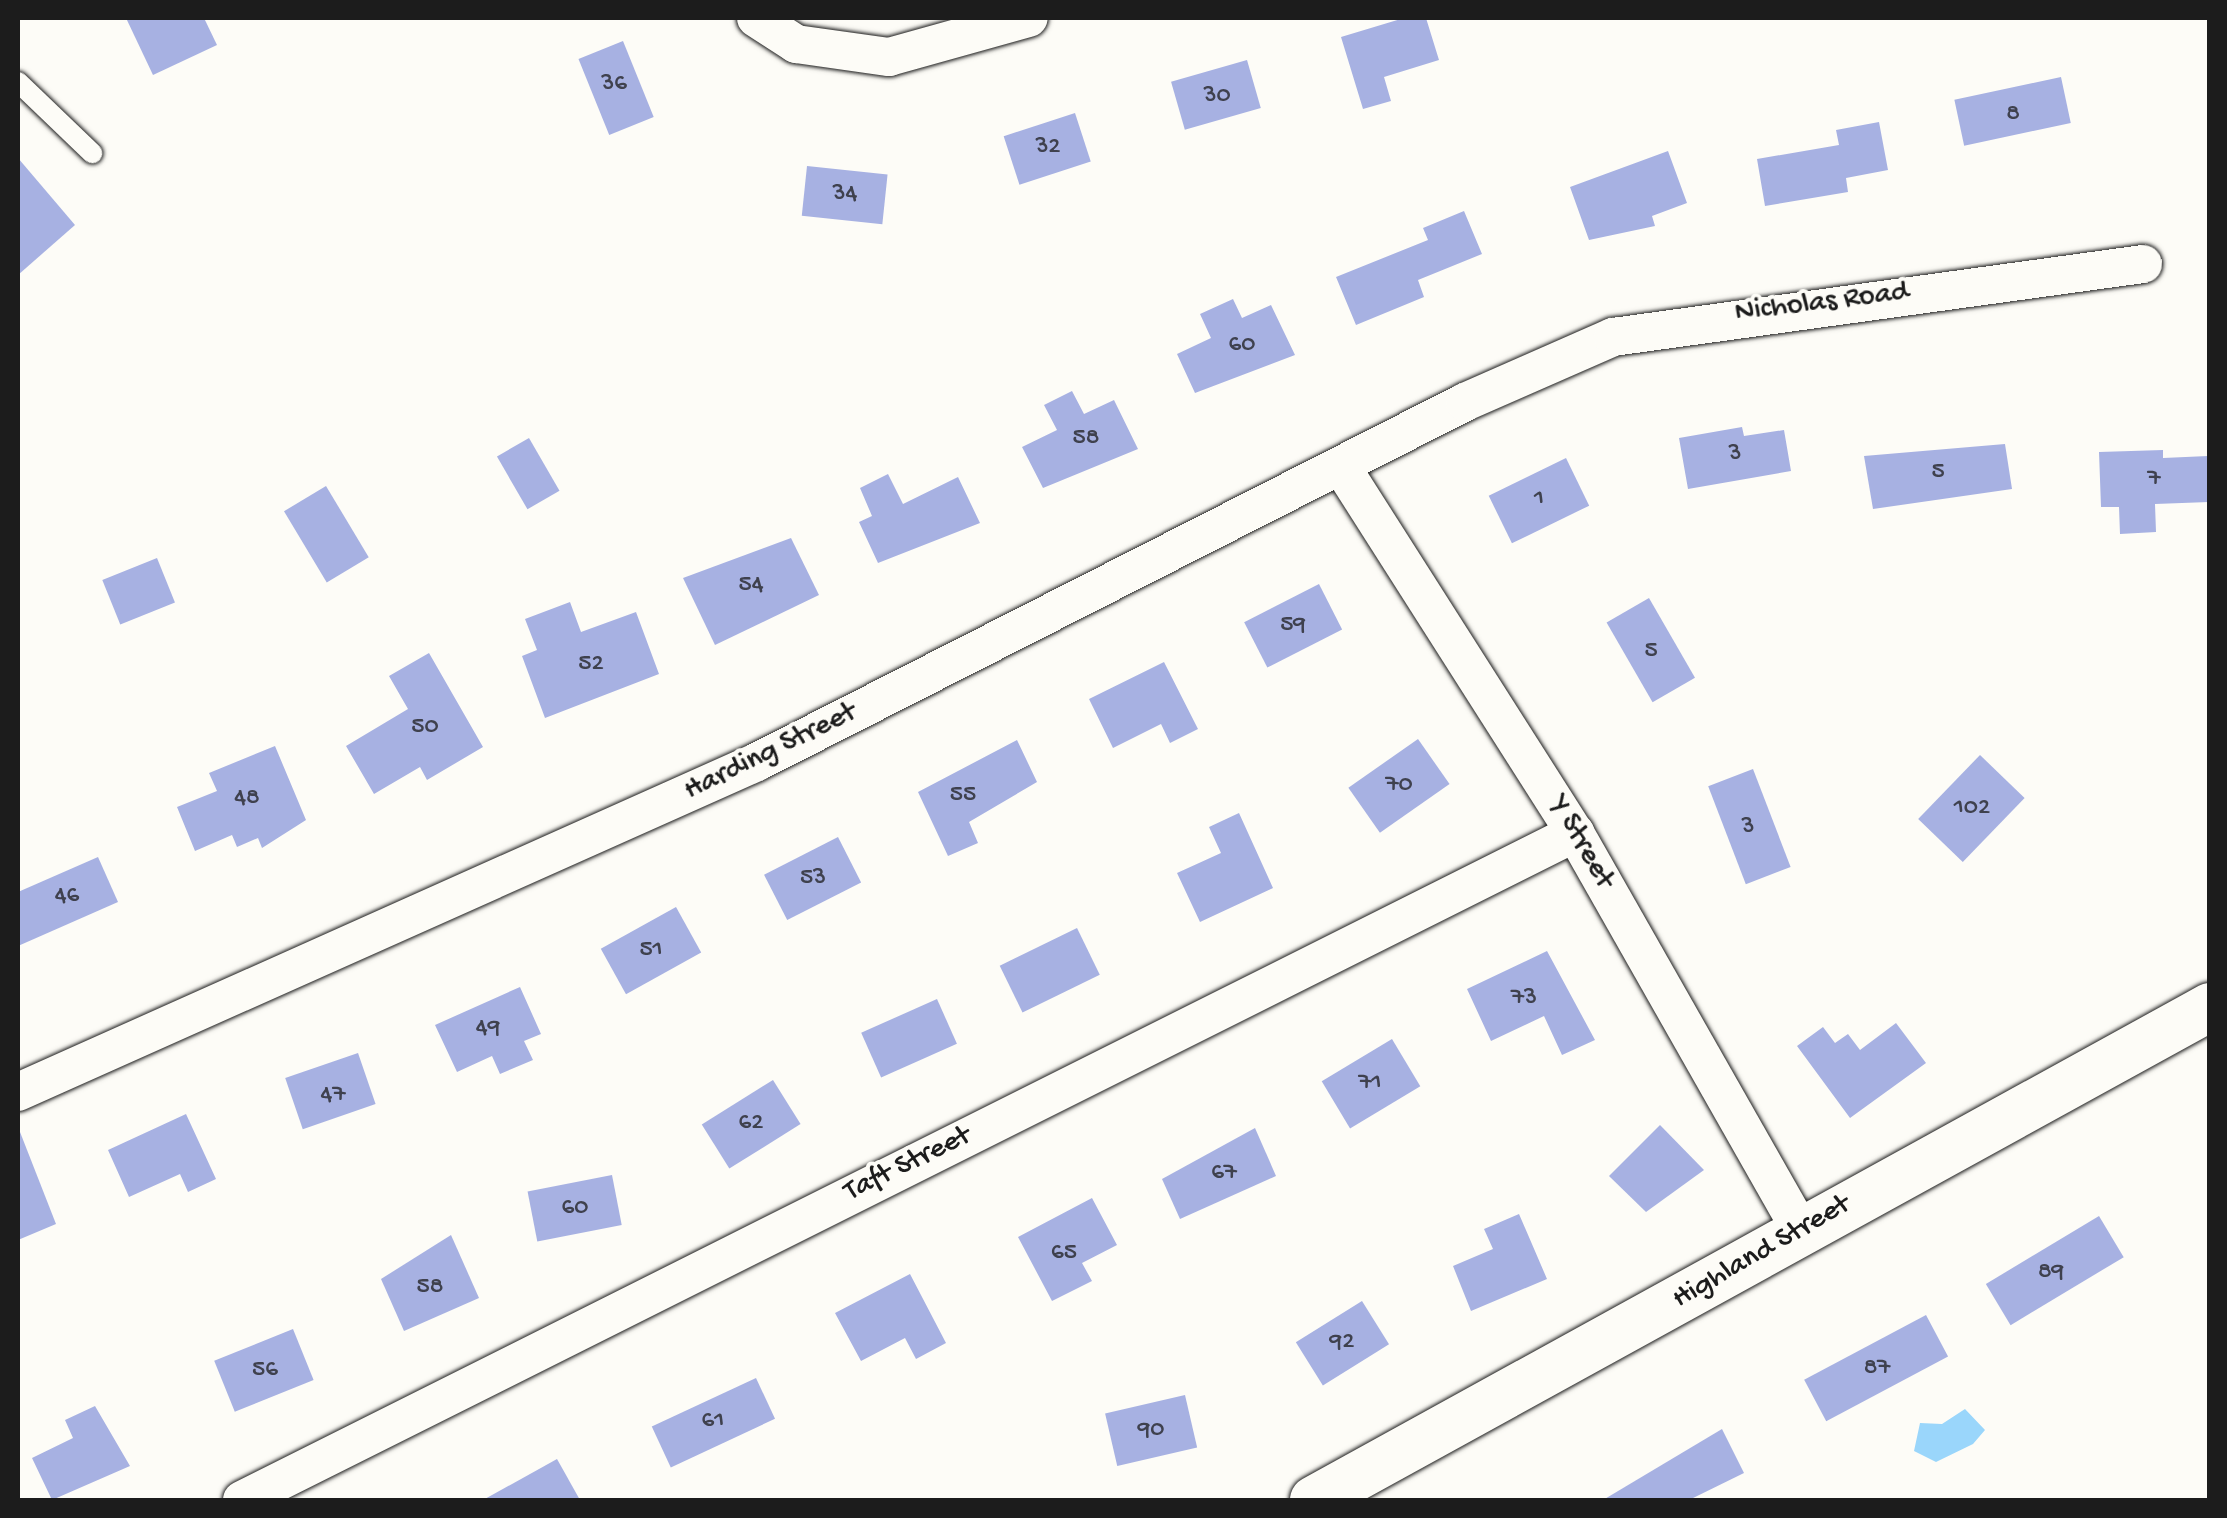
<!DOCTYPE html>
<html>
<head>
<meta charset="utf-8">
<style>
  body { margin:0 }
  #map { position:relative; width:2227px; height:1518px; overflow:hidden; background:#fdfcf7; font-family:"Gochi Hand",sans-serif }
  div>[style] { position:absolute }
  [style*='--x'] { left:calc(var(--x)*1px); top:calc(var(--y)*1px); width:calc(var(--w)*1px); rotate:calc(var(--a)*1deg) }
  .water>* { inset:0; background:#9ad6fb }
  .building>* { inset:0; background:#a7b1e2; transform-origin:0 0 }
  .roads { filter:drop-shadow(0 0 2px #1c1c1c) drop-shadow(0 0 2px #1c1c1c) }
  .service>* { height:20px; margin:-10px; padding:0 10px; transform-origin:10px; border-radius:10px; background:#fdfcf7 }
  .minor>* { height:38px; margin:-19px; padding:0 19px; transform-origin:19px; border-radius:19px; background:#fdfcf7 }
  .tertiary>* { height:48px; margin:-24px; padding:0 24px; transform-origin:24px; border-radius:24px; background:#fdfcf7 }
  span { translate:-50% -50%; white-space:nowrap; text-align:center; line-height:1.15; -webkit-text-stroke:8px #fdfcf7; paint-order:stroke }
  .number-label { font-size:25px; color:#3f414e }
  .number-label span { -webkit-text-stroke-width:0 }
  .street-label { font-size:30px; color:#1c1c1c }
  .frame { position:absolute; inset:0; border:20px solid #1c1c1c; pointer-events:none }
</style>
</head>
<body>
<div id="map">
  <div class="water">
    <div style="clip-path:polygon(1965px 1409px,1985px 1430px,1973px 1444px,1936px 1462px,1914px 1451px,1920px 1423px,1942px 1424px)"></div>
  </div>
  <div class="building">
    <div style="clip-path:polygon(126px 18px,204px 18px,217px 45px,153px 75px)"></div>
    <div style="clip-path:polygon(1404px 18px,1426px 18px,1439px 60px,1384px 77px,1391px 101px,1363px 109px,1341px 37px)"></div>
    <div style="left:623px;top:41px;width:82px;height:48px;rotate:68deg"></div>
    <div style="left:1247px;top:60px;width:50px;height:79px;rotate:74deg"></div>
    <div style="left:2061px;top:77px;width:47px;height:109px;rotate:78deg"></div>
    <div style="left:1075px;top:113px;width:51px;height:75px;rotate:72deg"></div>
    <div style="clip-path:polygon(1879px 122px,1888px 170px,1846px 178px,1848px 192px,1765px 206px,1757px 159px,1839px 145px,1836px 130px)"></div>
    <div style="clip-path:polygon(1668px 151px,1687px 203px,1652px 216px,1655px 226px,1589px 240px,1570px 187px)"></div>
    <div style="clip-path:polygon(18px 158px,75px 225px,18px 275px)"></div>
    <div style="left:807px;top:166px;width:81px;height:50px;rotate:6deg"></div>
    <div style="clip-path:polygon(1464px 211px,1482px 254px,1418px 280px,1424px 297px,1356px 325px,1336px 277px,1428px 240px,1423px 228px)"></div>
    <div style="clip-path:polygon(1233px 299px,1242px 318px,1271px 305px,1295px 355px,1195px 393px,1177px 354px,1211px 338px,1200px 314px)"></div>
    <div style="clip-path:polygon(1072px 391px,1084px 414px,1114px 400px,1138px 449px,1043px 488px,1022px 447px,1057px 430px,1044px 405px)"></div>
    <div style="clip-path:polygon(1742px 427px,1744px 436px,1784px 430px,1791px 471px,1688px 489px,1679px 438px)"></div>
    <div style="left:529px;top:438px;width:61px;height:37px;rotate:60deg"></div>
    <div style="clip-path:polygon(2005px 444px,2012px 489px,1873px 509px,1864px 456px)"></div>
    <div style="clip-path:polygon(2163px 450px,2163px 458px,2208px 456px,2209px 502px,2155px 504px,2156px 532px,2120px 534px,2119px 507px,2101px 507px,2099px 452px)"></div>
    <div style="left:1566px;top:458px;width:53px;height:86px;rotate:64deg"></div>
    <div style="clip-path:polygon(888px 474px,903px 504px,958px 477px,980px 523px,878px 563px,859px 522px,872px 516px,860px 488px)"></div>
    <div style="left:326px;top:486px;width:83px;height:49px;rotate:59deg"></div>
    <div style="clip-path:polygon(791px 538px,819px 595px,715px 645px,683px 578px)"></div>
    <div style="left:157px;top:558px;width:48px;height:59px;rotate:68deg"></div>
    <div style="left:1319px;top:584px;width:51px;height:84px;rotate:63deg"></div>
    <div style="left:1649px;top:598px;width:92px;height:49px;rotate:60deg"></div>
    <div style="clip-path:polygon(570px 602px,581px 632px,636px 612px,659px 674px,545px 718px,522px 656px,537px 650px,525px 619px)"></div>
    <div style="clip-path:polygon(429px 653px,483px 747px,427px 780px,420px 767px,374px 794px,346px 746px,408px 709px,389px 676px)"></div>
    <div style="clip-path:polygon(1164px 662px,1198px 729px,1170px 743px,1161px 724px,1113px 748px,1089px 699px)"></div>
    <div style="left:1418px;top:739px;width:55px;height:85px;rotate:55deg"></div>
    <div style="clip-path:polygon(1017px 740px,1037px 782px,969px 822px,978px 843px,948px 856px,918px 792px)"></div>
    <div style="clip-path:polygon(275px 746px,306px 820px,262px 848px,258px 838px,237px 847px,232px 835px,195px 851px,177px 807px,217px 791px,209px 773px)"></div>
    <div style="left:1980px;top:755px;width:62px;height:89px;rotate:44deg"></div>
    <div style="left:1753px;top:769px;width:105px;height:48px;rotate:69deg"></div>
    <div style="clip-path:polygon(1239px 813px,1273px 888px,1200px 922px,1177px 873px,1221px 853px,1209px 827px)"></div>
    <div style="left:838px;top:837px;width:51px;height:83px;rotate:63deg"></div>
    <div style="clip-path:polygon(98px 857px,118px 902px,18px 946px,18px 892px)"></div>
    <div style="left:676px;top:907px;width:52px;height:86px;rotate:61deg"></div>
    <div style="left:1077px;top:928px;width:52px;height:86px;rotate:64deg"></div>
    <div style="clip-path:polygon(1547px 951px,1595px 1040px,1562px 1055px,1544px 1016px,1491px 1041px,1467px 989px)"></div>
    <div style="clip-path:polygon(520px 987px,541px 1034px,524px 1041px,533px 1060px,500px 1074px,492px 1056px,457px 1072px,435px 1025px)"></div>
    <div style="left:937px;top:999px;width:49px;height:83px;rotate:66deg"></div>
    <div style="clip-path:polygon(1896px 1023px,1926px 1063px,1850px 1118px,1797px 1046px,1823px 1027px,1835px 1043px,1848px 1034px,1860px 1050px)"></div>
    <div style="left:1392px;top:1039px;width:55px;height:82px;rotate:59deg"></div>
    <div style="left:358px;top:1053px;width:54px;height:77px;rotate:71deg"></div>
    <div style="left:773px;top:1080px;width:52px;height:84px;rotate:58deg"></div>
    <div style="clip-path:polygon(186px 1114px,216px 1179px,188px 1192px,180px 1174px,129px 1197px,108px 1150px)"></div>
    <div style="clip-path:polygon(1660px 1125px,1704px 1170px,1646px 1212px,1609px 1176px)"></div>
    <div style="clip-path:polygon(1255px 1128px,1276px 1176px,1180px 1219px,1162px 1179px)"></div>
    <div style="clip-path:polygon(20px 1132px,56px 1224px,18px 1240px,18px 1133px)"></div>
    <div style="left:612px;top:1175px;width:51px;height:86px;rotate:79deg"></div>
    <div style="clip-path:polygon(1092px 1198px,1117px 1245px,1082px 1263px,1092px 1281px,1052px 1301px,1018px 1237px)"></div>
    <div style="clip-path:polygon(1519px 1214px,1547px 1279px,1471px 1311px,1453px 1266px,1493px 1249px,1484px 1229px)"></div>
    <div style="left:2099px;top:1216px;width:48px;height:132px;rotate:59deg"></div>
    <div style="clip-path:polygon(451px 1235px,479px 1298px,404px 1331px,381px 1279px)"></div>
    <div style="clip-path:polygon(910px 1274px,946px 1343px,916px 1359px,905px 1338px,861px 1361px,835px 1313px)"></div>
    <div style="left:1362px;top:1301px;width:51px;height:78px;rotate:58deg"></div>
    <div style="left:1926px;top:1315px;width:47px;height:138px;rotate:62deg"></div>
    <div style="left:293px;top:1329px;width:55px;height:85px;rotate:68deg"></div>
    <div style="left:756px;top:1378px;width:45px;height:115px;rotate:65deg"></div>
    <div style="left:1185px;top:1395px;width:54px;height:82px;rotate:77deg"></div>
    <div style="clip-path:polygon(95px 1406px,130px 1466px,52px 1500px,32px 1458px,73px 1438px,65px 1420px)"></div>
    <div style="clip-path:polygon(1722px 1429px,1744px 1473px,1689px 1500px,1603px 1500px)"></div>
    <div style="clip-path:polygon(557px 1459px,580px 1500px,483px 1500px)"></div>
  </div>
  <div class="roads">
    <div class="service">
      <div style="--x:18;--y:82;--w:103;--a:43.8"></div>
    </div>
    <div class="minor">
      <div style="--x:756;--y:18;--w:48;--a:33"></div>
      <div style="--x:796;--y:44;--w:94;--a:8"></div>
      <div style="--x:889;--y:57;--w:145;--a:-15.6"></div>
      <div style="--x:1341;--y:466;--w:435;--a:57.5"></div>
      <div style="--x:1575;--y:833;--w:458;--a:60.4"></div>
      <div style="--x:18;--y:1092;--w:809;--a:-24.06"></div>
      <div style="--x:757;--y:762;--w:794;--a:-26.95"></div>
      <div style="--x:1465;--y:402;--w:162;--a:-23.7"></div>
      <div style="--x:1613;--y:337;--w:535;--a:-7.84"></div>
      <div style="--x:242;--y:1500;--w:1491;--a:-26.58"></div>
    </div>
    <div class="tertiary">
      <div style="--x:1314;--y:1500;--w:1023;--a:-28.82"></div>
    </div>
  </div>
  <div class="number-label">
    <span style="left:614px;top:85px">36</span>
    <span style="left:1217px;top:97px">30</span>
    <span style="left:2013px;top:115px">8</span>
    <span style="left:1048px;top:148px">32</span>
    <span style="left:845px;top:195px">34</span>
    <span style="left:1242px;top:346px">60</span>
    <span style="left:1086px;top:439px">58</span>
    <span style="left:1735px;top:455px">3</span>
    <span style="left:1938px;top:473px">5</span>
    <span style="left:2154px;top:480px">7</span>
    <span style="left:1539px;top:500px">1</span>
    <span style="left:751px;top:586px">54</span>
    <span style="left:1293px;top:626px">59</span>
    <span style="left:1651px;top:652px">5</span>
    <span style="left:591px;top:665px">52</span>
    <span style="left:425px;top:728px">50</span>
    <span style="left:1399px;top:786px">70</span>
    <span style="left:963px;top:796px">55</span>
    <span style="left:247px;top:799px">48</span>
    <span style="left:1972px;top:809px">102</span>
    <span style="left:1748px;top:828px">3</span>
    <span style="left:813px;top:879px">53</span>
    <span style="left:67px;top:897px">46</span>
    <span style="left:651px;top:951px">51</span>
    <span style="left:1524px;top:999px">73</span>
    <span style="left:488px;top:1029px">49</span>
    <span style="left:1370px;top:1084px">71</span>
    <span style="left:333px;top:1096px">47</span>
    <span style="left:751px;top:1124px">62</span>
    <span style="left:1224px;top:1174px">67</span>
    <span style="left:575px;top:1209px">60</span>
    <span style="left:1064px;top:1254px">65</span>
    <span style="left:2051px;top:1273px">89</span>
    <span style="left:430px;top:1288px">58</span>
    <span style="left:1342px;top:1343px">92</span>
    <span style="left:1877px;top:1369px">87</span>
    <span style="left:265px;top:1371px">56</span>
    <span style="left:713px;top:1422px">61</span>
    <span style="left:1151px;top:1431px">90</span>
  </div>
  <div class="street-label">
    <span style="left:1822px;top:304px;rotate:-7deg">Nicholas Road</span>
    <span style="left:771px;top:753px;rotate:-26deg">Harding Street</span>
    <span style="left:1580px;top:843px;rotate:60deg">Y Street</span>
    <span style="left:908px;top:1165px;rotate:-26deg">Taft Street</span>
    <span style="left:1762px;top:1253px;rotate:-30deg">Highland Street</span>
  </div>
  <div class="frame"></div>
</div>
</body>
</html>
